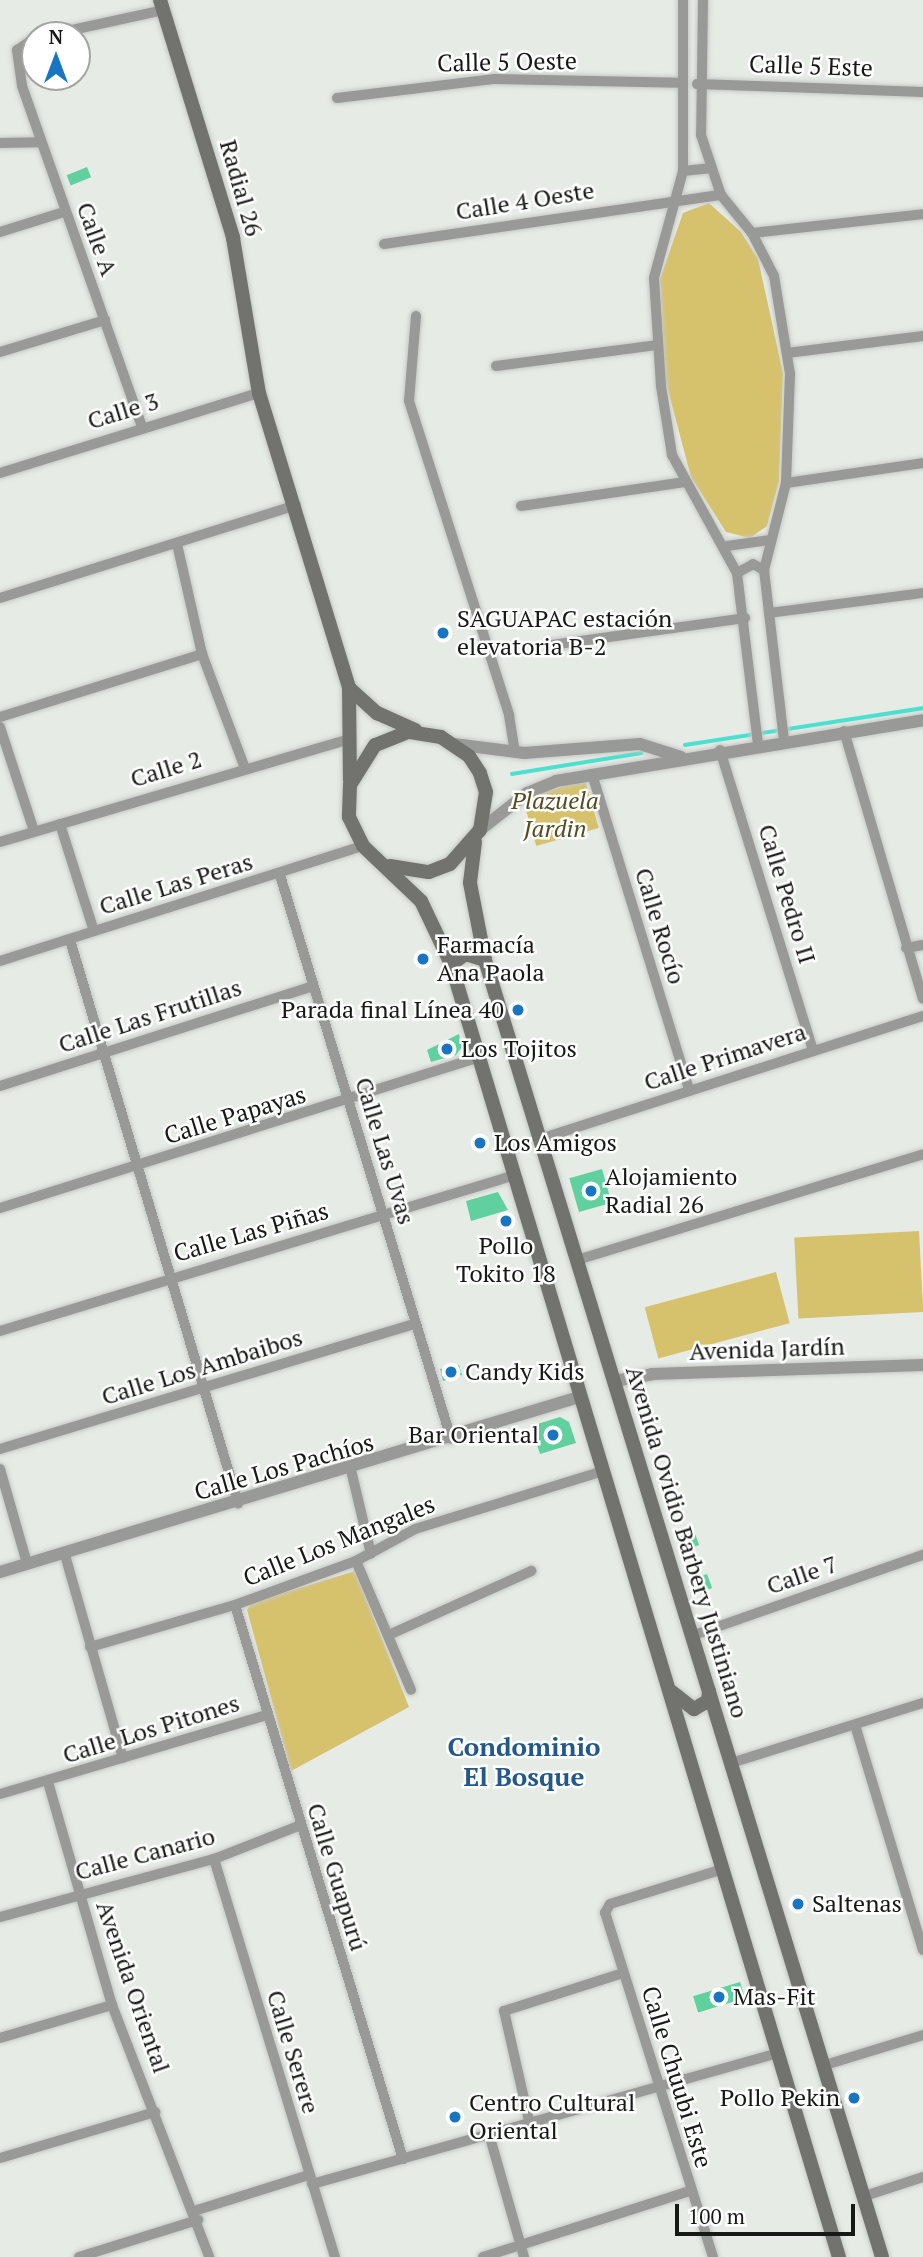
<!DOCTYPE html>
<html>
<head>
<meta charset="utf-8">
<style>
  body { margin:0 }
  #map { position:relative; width:923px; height:2257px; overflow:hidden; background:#e7ebe6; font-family:"PT Serif",serif }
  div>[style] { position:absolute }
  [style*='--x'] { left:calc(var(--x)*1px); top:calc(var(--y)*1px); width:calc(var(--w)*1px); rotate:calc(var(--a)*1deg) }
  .green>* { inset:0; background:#d6c26c; transform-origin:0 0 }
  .stream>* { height:3.5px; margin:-1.75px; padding:0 1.75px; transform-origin:1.75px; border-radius:1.75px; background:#4be0cf }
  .building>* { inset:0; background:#60d09e; transform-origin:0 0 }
  .roads { filter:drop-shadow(0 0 2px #c6c9c5) drop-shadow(0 0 2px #c6c9c5) }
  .minor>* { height:10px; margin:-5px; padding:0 5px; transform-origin:5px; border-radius:5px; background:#999997 }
  .tertiary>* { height:12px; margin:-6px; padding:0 6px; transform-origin:6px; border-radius:6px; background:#999997 }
  .secondary>* { height:14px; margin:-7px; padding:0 7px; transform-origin:7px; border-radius:7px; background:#72736f }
  .dots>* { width:19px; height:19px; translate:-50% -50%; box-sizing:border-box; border:4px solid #fff; border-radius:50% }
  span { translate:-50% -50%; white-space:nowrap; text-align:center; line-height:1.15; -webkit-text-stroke:5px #fff; paint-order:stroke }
  .street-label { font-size:24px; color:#171917 }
  .poi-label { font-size:24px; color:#171917 }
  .left { translate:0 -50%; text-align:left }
  .right { translate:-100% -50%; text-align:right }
  .park-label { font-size:24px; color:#554b20; font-style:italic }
  .neighbourhood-label { font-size:26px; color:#23588b; font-weight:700 }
  .north { position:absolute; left:21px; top:21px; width:70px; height:70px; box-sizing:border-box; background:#fff; border:2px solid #a2a3a2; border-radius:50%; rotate:0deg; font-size:19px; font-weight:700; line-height:28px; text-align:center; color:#171917 }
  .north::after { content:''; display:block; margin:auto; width:24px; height:32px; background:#1974c1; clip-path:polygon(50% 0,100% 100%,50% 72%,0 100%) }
  .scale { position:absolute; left:675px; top:2204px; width:180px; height:32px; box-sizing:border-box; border:4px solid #171917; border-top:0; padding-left:9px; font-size:21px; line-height:24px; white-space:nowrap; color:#171917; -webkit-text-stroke:5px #fff; paint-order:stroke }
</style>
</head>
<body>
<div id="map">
  <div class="green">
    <div style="clip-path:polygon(709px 203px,741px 232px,758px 259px,783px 373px,779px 481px,767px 526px,750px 538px,726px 532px,691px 477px,665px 379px,660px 279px,683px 213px)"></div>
    <div style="left:585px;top:780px;width:50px;height:65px;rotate:74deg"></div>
    <div style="left:919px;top:1231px;width:81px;height:125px;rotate:87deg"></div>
    <div style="left:776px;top:1272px;width:53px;height:136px;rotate:75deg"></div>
    <div style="clip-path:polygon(355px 1571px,409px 1707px,291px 1771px,247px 1610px,251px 1603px)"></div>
  </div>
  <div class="stream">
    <div style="--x:685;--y:745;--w:241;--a:-8.8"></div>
    <div style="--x:512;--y:774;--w:131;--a:-9.2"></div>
  </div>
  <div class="building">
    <div style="left:87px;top:167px;width:11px;height:22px;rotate:68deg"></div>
    <div style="clip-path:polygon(459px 1034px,462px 1047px,456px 1055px,431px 1062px,427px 1050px)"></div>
    <div style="left:602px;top:1169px;width:35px;height:34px;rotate:74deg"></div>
    <div style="clip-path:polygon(498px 1192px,508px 1210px,471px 1221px,466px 1201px)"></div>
    <div style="clip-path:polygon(459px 1365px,462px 1375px,443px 1381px,440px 1369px)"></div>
    <div style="clip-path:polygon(560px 1417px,569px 1422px,576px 1443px,540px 1454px,531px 1426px)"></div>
    <div style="left:694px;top:1531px;width:15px;height:18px;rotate:70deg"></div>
    <div style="left:707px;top:1574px;width:15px;height:19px;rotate:70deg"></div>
    <div style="left:740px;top:1982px;width:17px;height:49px;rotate:73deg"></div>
  </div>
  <div class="roads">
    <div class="minor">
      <div style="--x:683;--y:0;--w:171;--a:90"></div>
      <div style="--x:683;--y:171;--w:111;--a:105.2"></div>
      <div style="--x:654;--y:278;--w:108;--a:86.3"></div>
      <div style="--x:661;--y:386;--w:70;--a:80.9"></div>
      <div style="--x:672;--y:455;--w:135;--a:61.2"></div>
      <div style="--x:737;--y:573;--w:172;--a:83"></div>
      <div style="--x:703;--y:0;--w:135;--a:90.8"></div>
      <div style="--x:701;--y:135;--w:63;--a:71.6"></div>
      <div style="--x:721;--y:195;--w:49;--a:50.8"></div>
      <div style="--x:752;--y:233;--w:48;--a:62.9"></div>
      <div style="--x:774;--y:276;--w:99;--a:80.7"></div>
      <div style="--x:790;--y:374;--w:109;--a:92.1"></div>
      <div style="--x:786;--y:483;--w:90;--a:104.2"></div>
      <div style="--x:764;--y:570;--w:171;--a:83.3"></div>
      <div style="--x:49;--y:35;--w:118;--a:-12.3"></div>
      <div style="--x:35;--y:38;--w:22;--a:146"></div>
      <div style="--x:17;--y:50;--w:36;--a:82"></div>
      <div style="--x:22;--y:86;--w:361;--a:70.6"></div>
      <div style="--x:697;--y:84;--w:226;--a:2"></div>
      <div style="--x:337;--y:98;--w:159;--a:-6.9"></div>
      <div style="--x:495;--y:79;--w:184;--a:1.2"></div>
      <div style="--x:0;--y:143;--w:39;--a:-1"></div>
      <div style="--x:683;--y:171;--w:27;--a:-6"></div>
      <div style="--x:0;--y:232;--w:67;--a:-17.4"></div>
      <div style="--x:752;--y:233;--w:172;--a:-6.3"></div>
      <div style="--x:384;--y:244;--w:341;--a:-8.3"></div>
      <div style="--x:416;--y:316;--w:85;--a:94.7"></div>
      <div style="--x:409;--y:401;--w:330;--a:72.3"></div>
      <div style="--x:509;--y:715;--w:36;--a:81"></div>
      <div style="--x:0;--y:352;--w:110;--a:-16.9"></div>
      <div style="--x:787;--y:353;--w:137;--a:-7.1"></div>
      <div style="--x:496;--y:366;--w:162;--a:-7.4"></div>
      <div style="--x:0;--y:473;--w:271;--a:-17.2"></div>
      <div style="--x:786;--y:483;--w:138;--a:-8.3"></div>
      <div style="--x:521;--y:506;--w:166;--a:-8.3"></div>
      <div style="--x:177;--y:544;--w:113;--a:77.2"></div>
      <div style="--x:202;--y:654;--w:120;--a:69.4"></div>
      <div style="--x:727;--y:546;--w:42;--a:-8.1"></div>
      <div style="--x:737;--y:573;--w:18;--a:-29"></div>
      <div style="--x:753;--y:564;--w:13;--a:29"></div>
      <div style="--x:0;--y:598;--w:310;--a:-17.4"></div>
      <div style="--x:769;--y:613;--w:155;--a:-7.4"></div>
      <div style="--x:551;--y:645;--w:196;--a:-7.9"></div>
      <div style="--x:0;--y:717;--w:212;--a:-17.3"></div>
      <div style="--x:0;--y:727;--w:109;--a:71.9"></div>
      <div style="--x:844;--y:731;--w:279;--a:73.6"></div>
      <div style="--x:720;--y:750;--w:315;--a:72.8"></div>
      <div style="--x:592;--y:774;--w:331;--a:72.9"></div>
      <div style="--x:60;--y:824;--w:112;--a:72.4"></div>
      <div style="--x:0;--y:842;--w:361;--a:-16.4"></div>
      <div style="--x:280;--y:875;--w:589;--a:73.13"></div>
      <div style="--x:70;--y:940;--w:588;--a:73.38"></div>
      <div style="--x:906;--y:948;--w:17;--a:-10"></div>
      <div style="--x:0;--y:961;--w:381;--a:-17.6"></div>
      <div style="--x:0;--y:1086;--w:329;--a:-17.7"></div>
      <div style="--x:540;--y:1139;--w:402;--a:-17.8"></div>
      <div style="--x:0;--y:1208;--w:503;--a:-17.46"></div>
      <div style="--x:577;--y:1260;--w:362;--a:-17"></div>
      <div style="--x:0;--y:1331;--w:538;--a:-16.85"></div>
      <div style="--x:0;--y:1449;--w:433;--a:-16.8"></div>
      <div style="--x:0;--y:1469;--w:98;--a:74"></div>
      <div style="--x:351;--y:1470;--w:86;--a:76.6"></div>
      <div style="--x:65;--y:1555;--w:211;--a:74.1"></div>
      <div style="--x:356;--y:1561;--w:140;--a:66.9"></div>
      <div style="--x:235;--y:1605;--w:579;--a:73.13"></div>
      <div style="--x:391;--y:1634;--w:154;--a:-24.2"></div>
      <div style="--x:694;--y:1635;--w:243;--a:-19.3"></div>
      <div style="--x:90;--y:1647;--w:151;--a:-16.2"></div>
      <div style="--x:235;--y:1605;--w:129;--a:-20"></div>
      <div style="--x:356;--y:1561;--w:67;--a:-28.5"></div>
      <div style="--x:415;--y:1529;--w:197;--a:-17.1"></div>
      <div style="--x:855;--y:1725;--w:235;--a:73.2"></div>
      <div style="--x:731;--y:1763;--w:201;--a:-17.4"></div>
      <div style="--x:48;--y:1782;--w:232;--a:74"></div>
      <div style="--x:112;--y:2005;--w:270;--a:68.9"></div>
      <div style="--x:0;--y:1794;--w:278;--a:-16.5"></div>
      <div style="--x:214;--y:1859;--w:416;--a:73.1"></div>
      <div style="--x:0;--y:1917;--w:222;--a:-15.2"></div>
      <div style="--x:214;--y:1859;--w:90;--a:-21.4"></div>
      <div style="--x:0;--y:2038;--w:117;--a:-16.4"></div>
      <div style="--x:825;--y:2065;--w:102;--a:-17"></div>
      <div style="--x:530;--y:2125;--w:117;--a:-102.8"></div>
      <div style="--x:504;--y:2011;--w:125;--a:-17.7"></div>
      <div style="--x:489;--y:2134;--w:128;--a:74.1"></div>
      <div style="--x:0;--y:2158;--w:162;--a:-16.5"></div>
      <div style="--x:312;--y:2184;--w:483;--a:-15.7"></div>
      <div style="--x:862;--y:2197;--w:64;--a:-18.2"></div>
      <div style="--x:194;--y:2211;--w:121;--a:-17.4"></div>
      <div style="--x:79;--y:2257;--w:125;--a:-17.3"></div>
      <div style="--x:483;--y:2257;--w:217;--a:-17.7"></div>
      <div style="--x:713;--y:2257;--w:361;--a:-107.4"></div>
      <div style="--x:605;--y:1913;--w:10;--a:-61"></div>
      <div style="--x:610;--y:1904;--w:118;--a:-17.2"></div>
    </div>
    <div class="tertiary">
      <div style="--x:454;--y:744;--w:71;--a:7.3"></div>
      <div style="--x:524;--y:753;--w:116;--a:-4.4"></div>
      <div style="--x:640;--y:744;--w:43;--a:17.6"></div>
      <div style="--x:480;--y:830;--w:60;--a:-38.2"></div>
      <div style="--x:527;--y:793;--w:31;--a:-22"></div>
      <div style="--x:556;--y:781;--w:372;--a:-9.4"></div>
      <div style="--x:614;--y:1381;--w:39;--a:-10"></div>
      <div style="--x:652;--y:1374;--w:271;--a:-1.9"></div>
      <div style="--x:0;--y:1572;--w:605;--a:-16.82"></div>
    </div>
    <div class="secondary">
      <div style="--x:160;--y:0;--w:249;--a:72.9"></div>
      <div style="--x:233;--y:238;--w:157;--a:80.5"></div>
      <div style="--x:259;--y:393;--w:308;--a:73"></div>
      <div style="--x:349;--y:688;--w:92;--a:89.4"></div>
      <div style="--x:349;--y:688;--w:38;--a:42"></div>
      <div style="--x:377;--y:713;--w:42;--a:24.1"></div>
      <div style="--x:475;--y:842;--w:41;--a:97"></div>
      <div style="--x:470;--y:883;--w:78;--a:79"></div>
      <div style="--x:485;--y:960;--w:1356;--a:72.98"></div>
      <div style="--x:390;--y:866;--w:39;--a:9"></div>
      <div style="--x:429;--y:872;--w:22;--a:-21"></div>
      <div style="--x:450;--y:864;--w:45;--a:-48.6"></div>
      <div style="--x:480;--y:830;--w:38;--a:-81"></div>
      <div style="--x:486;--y:792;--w:20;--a:-108"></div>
      <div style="--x:480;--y:773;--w:20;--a:-123"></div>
      <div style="--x:469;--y:756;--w:34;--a:-146"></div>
      <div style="--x:441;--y:737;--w:33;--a:-171"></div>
      <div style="--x:408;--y:732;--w:35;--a:158"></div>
      <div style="--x:375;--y:745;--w:47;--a:122"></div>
      <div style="--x:350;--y:785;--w:32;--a:92"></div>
      <div style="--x:349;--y:817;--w:32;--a:64"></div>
      <div style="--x:363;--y:846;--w:80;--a:43.5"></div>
      <div style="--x:421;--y:901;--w:70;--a:64.5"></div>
      <div style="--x:451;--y:964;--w:1350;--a:73.3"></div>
      <div style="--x:451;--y:964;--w:18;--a:-34"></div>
      <div style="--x:466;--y:954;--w:20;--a:18"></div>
      <div style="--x:672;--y:1692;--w:28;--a:38"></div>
      <div style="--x:694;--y:1709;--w:16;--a:-30"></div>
      <div style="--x:708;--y:1701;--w:10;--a:-84"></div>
    </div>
  </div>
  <div class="dots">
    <div style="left:443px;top:633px;background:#1974c1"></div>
    <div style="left:423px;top:959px;background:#1974c1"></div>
    <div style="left:518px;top:1010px;background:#1974c1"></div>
    <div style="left:447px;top:1049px;background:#1974c1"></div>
    <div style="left:480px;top:1143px;background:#1974c1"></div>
    <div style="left:591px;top:1191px;background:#1974c1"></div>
    <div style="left:506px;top:1221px;background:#1974c1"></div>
    <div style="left:451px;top:1372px;background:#1974c1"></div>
    <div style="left:553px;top:1435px;background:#1974c1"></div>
    <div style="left:798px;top:1904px;background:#1974c1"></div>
    <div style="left:719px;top:1997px;background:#1974c1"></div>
    <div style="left:854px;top:2098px;background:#1974c1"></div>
    <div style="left:455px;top:2117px;background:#1974c1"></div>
  </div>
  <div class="street-label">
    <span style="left:507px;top:62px;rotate:-1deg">Calle 5 Oeste</span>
    <span style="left:811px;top:66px;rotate:2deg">Calle 5 Este</span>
    <span style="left:241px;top:188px;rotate:74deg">Radial 26</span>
    <span style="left:525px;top:201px;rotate:-9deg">Calle 4 Oeste</span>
    <span style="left:97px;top:239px;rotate:70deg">Calle A</span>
    <span style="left:123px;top:411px;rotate:-17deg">Calle 3</span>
    <span style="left:166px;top:769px;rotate:-17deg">Calle 2</span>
    <span style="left:176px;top:884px;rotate:-17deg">Calle Las Peras</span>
    <span style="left:787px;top:894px;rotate:73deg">Calle Pedro II</span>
    <span style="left:660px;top:926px;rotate:73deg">Calle Rocío</span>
    <span style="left:150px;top:1016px;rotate:-18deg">Calle Las Frutillas</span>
    <span style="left:725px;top:1057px;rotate:-18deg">Calle Primavera</span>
    <span style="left:235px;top:1115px;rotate:-17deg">Calle Papayas</span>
    <span style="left:385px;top:1151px;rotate:73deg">Calle Las Uvas</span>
    <span style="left:251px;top:1232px;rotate:-16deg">Calle Las Piñas</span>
    <span style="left:767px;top:1349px;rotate:-2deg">Avenida Jardín</span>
    <span style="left:202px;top:1367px;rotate:-17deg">Calle Los Ambaibos</span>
    <span style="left:284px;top:1467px;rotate:-16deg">Calle Los Pachíos</span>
    <span style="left:339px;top:1541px;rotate:-22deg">Calle Los Mangales</span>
    <span style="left:687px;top:1542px;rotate:73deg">Avenida Ovidio Barbery Justiniano</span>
    <span style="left:802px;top:1575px;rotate:-19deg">Calle 7</span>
    <span style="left:151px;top:1729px;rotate:-17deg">Calle Los Pitones</span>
    <span style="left:145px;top:1854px;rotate:-15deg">Calle Canario</span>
    <span style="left:337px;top:1877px;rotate:73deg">Calle Guapurú</span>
    <span style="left:133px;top:1987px;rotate:71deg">Avenida Oriental</span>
    <span style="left:293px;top:2052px;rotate:73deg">Calle Serere</span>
    <span style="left:677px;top:2077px;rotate:73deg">Calle Chuubi Este</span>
  </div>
  <div class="poi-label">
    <span class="left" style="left:457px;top:633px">SAGUAPAC estación<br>elevatoria B-2</span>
    <span class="left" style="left:437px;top:959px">Farmacía<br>Ana Paola</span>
    <span class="right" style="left:504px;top:1010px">Parada final Línea 40</span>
    <span class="left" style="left:461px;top:1049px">Los Tojitos</span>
    <span class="left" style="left:494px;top:1143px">Los Amigos</span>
    <span class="left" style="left:605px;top:1191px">Alojamiento<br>Radial 26</span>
    <span style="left:506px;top:1260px">Pollo<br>Tokito 18</span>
    <span class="left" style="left:465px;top:1372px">Candy Kids</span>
    <span class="right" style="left:539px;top:1435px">Bar Oriental</span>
    <span class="left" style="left:812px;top:1904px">Saltenas</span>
    <span class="left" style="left:733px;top:1997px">Mas-Fit</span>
    <span class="right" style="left:840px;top:2098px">Pollo Pekin</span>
    <span class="left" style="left:469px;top:2117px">Centro Cultural<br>Oriental</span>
  </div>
  <div class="park-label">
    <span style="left:555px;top:815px">Plazuela<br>Jardin</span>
  </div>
  <div class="neighbourhood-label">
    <span style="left:524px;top:1762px">Condominio<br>El Bosque</span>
  </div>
  <div class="north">N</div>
  <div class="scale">100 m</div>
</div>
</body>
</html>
